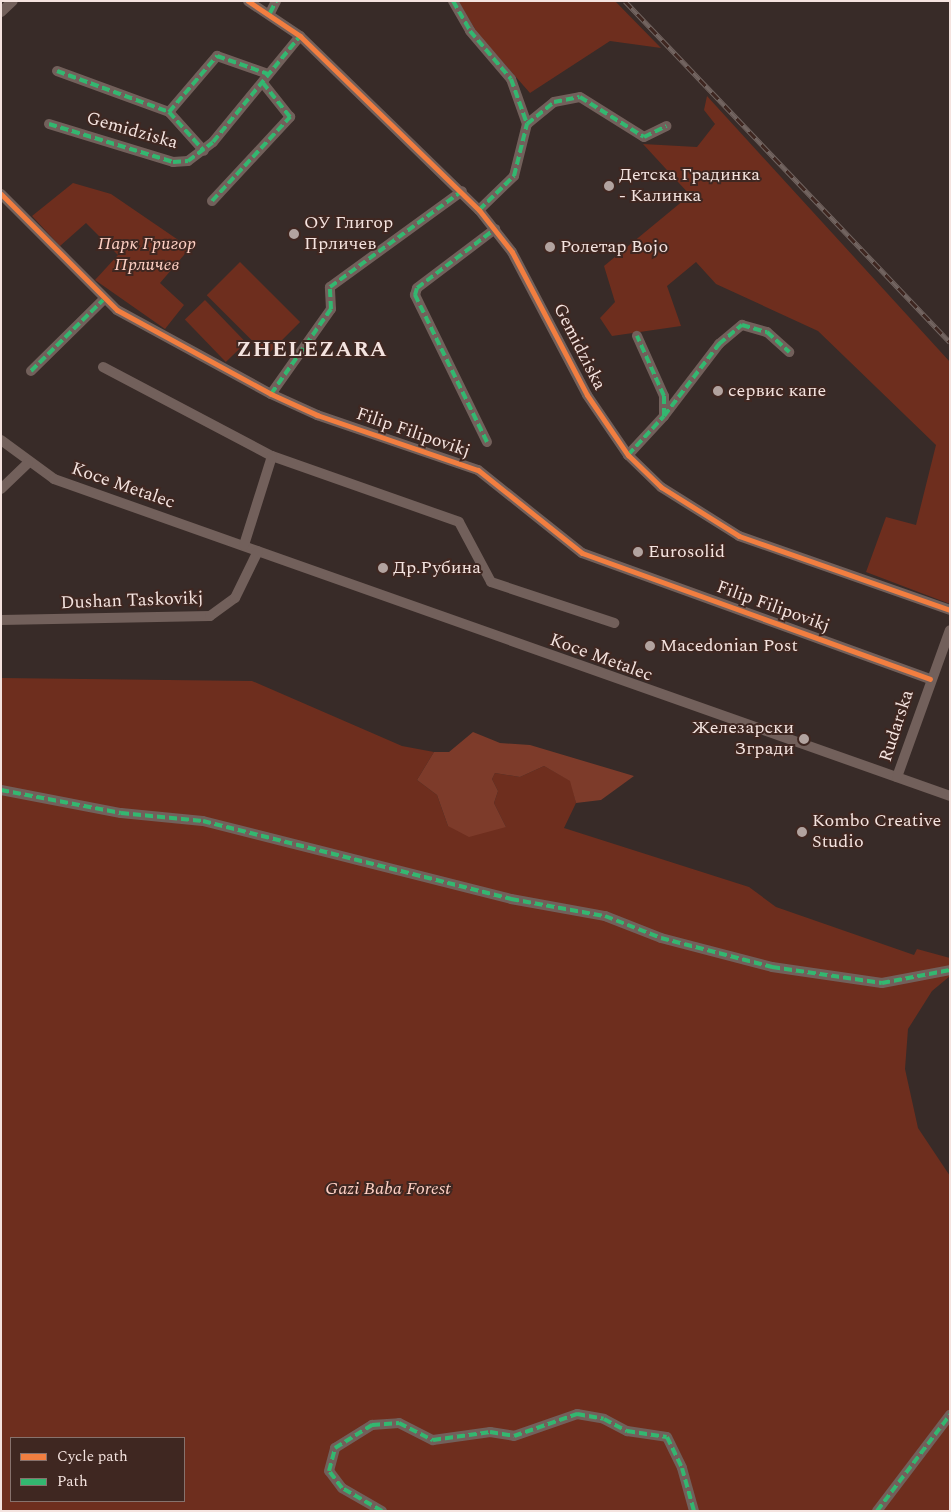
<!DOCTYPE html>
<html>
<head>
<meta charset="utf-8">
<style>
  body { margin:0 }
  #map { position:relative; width:951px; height:1512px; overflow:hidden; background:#382b28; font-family:Spectral,serif }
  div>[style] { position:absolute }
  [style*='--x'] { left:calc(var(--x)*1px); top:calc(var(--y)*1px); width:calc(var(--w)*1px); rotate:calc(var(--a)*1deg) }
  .green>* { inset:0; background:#6e2e1e; transform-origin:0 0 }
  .forest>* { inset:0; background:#7d3b2a }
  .minor>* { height:10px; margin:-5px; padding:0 5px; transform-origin:5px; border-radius:5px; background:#72605b }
  .rail>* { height:5px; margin-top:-2.5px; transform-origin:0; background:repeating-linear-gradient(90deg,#3f2721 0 9px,#726460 0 18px); box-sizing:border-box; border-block:1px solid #726460 }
  .quiet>* { height:4px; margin-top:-2px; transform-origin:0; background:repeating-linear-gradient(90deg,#33b770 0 8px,transparent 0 12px) }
  .cycleway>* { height:5px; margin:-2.5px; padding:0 2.5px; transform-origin:2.5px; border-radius:2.5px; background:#f27e40 }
  .dots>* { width:14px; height:14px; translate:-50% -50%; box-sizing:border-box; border:2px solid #3f2721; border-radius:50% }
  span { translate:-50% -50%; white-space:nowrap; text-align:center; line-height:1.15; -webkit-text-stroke:4px #3f2721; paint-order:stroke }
  .street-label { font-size:18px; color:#f4e3df }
  .poi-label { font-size:18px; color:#f4e3df }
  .left { translate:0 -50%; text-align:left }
  .right { translate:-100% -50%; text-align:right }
  .park-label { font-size:18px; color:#fed0c4; font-style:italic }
  .district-label { font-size:22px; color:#f4e3df; font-weight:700; letter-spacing:1px }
  .frame { position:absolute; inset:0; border:2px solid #f4e3df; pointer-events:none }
  .legend { position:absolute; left:10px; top:1437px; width:175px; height:65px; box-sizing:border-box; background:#3f2721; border:1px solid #87726d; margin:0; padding:6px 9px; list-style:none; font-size:15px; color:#f4e3df }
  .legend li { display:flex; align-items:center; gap:10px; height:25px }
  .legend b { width:25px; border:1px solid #87726d }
</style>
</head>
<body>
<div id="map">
  <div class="green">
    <div style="clip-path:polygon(458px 1px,615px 1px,661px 48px,610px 41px,530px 93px,478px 34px)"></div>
    <div style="clip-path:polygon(707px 96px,950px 362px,950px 604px,866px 572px,886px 517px,916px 525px,936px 445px,818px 331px,716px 284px,696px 262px,667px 286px,681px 326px,612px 336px,600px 318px,615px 302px,604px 266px,690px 195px,643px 144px,697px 147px,715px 124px,704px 110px)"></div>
    <div style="clip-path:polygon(73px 183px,111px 194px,190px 248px,160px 283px,184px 305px,165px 329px,95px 280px,118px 255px,86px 223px,60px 246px,32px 216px)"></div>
    <div style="left:240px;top:262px;width:85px;height:47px;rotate:45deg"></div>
    <div style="left:205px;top:300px;width:59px;height:28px;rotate:46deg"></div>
    <div style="clip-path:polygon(evenodd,1px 678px,252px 681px,402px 746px,434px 752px,417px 780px,437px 795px,448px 826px,506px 827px,494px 803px,498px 791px,492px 779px,495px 773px,520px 777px,544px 766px,571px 781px,576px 803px,564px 828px,749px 887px,776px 907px,914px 955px,917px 949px,950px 958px,950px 976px,932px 991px,908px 1029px,905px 1069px,918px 1128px,950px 1176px,950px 1511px,1px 1511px,1px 678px,11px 1438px,184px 1438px,184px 1501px,11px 1501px,11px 1438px)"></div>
  </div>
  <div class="forest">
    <div style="clip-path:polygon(473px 732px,500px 743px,530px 745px,634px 776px,601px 800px,576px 803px,570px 781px,544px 766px,520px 777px,495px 773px,492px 779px,498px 791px,494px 803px,506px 827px,469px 837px,448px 826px,437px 795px,417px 780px,434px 752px,449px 752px)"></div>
  </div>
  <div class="minor">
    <div style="--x:248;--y:1;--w:63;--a:33.9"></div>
    <div style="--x:300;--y:36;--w:250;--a:44.2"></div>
    <div style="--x:479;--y:210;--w:53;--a:51.8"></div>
    <div style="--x:512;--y:252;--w:161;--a:62.3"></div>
    <div style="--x:587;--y:395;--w:73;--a:55.7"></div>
    <div style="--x:628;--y:455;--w:46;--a:44.1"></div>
    <div style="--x:661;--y:487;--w:92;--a:32.1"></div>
    <div style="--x:739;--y:536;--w:224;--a:19.3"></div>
    <div style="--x:453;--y:1;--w:34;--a:60"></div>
    <div style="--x:470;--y:31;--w:63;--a:49.5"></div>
    <div style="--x:511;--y:79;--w:48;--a:70.4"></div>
    <div style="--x:1;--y:12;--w:16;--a:-43"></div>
    <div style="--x:270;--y:13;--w:13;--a:-63"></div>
    <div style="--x:57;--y:71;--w:119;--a:20.1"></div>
    <div style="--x:169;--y:112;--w:52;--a:48.1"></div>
    <div style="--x:169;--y:112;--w:74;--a:-49.4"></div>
    <div style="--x:217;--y:56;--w:54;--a:19.4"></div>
    <div style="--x:49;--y:124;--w:130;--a:17"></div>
    <div style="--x:173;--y:162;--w:15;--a:-4"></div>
    <div style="--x:188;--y:161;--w:31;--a:-37"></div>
    <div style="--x:213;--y:142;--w:137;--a:-50.6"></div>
    <div style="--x:1;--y:194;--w:164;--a:45"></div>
    <div style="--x:117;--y:310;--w:175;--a:28.6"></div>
    <div style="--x:271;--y:394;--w:51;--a:24.5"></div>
    <div style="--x:317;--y:415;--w:170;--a:18.9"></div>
    <div style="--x:478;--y:470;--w:133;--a:38.6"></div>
    <div style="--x:582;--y:553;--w:370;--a:19.9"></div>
    <div style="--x:212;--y:201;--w:115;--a:-47.1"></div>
    <div style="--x:290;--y:117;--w:43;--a:-128.5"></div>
    <div style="--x:479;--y:210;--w:49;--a:-44.2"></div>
    <div style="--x:514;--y:176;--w:54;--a:-76"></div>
    <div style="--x:527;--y:124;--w:35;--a:-39"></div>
    <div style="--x:554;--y:102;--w:26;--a:-11"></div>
    <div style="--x:580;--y:97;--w:75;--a:32"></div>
    <div style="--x:644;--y:137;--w:25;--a:-26"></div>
    <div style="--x:103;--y:367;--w:191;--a:27.8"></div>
    <div style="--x:272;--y:456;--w:198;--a:19.4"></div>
    <div style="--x:459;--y:522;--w:68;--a:61.9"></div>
    <div style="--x:491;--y:582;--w:130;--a:18.4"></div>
    <div style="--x:31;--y:371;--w:101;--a:-44.6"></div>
    <div style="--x:271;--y:394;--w:104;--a:-54.8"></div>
    <div style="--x:331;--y:309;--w:22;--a:-93"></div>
    <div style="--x:330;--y:287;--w:163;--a:-36"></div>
    <div style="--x:664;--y:416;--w:91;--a:-52.6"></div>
    <div style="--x:719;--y:344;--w:30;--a:-40"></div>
    <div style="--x:742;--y:325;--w:26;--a:16"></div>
    <div style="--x:767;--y:332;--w:30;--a:42"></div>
    <div style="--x:1;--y:440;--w:66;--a:36.3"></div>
    <div style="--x:54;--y:479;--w:950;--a:19.48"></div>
    <div style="--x:487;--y:442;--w:164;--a:-116.1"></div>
    <div style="--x:415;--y:295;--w:7;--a:-74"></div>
    <div style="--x:417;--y:288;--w:98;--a:-37.1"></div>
    <div style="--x:628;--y:455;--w:53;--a:-47.3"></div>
    <div style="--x:664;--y:416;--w:20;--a:-90"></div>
    <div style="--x:664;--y:396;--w:66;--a:-114.2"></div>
    <div style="--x:1;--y:489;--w:37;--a:-44"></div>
    <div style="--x:244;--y:545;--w:93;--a:-72.5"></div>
    <div style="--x:1;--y:620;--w:209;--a:-1.1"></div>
    <div style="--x:210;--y:616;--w:31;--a:-36"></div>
    <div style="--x:235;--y:598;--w:52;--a:-63.9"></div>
    <div style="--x:897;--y:777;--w:156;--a:-70.2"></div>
    <div style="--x:1;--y:790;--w:122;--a:10.9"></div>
    <div style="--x:121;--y:813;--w:82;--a:5.6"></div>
    <div style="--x:203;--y:821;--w:318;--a:14.2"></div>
    <div style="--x:511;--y:899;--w:96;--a:10.3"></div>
    <div style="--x:605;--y:916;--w:60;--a:21.4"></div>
    <div style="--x:661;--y:938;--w:115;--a:14.6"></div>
    <div style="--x:772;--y:967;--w:111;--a:8.3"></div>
    <div style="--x:882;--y:983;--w:69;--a:-10.8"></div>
    <div style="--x:382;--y:1511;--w:46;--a:-150.1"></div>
    <div style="--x:342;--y:1488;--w:21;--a:-127"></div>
    <div style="--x:329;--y:1471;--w:24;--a:-75"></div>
    <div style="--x:335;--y:1448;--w:44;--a:-31.9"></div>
    <div style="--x:372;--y:1425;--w:27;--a:-4"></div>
    <div style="--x:399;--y:1423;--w:38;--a:27"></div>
    <div style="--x:433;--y:1440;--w:58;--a:-8"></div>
    <div style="--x:490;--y:1432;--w:24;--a:9"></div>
    <div style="--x:514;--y:1436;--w:67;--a:-19.2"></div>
    <div style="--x:577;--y:1414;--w:27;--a:10"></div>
    <div style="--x:604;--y:1419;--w:26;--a:28"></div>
    <div style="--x:627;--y:1431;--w:40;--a:8.5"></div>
    <div style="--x:667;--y:1437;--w:34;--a:64"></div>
    <div style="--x:682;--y:1468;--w:45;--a:74.4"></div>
    <div style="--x:877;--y:1511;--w:121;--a:-52.8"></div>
  </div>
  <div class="rail">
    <div style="--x:625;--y:1;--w:471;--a:46.4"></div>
  </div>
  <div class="quiet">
    <div style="--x:453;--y:1;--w:34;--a:60"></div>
    <div style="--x:470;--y:31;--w:63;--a:49.5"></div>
    <div style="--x:511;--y:79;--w:48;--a:70.4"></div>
    <div style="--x:270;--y:13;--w:13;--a:-63"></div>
    <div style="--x:57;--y:71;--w:119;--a:20.1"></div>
    <div style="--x:169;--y:112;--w:52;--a:48.1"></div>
    <div style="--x:169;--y:112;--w:74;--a:-49.4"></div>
    <div style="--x:217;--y:56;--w:54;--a:19.4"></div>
    <div style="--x:49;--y:124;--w:130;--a:17"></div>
    <div style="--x:173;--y:162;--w:15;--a:-4"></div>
    <div style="--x:188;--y:161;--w:31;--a:-37"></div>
    <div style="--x:213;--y:142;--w:137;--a:-50.6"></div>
    <div style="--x:212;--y:201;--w:115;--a:-47.1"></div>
    <div style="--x:290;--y:117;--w:43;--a:-128.5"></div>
    <div style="--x:479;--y:210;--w:49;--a:-44.2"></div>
    <div style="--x:514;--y:176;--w:54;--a:-76"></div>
    <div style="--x:527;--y:124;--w:35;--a:-39"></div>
    <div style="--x:554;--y:102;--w:26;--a:-11"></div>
    <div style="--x:580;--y:97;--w:75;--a:32"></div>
    <div style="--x:644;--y:137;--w:25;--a:-26"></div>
    <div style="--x:31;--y:371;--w:101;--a:-44.6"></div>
    <div style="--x:271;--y:394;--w:104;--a:-54.8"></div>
    <div style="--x:331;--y:309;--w:22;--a:-93"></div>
    <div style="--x:330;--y:287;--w:163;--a:-36"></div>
    <div style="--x:664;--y:416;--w:91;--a:-52.6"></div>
    <div style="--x:719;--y:344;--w:30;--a:-40"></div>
    <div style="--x:742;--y:325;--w:26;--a:16"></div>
    <div style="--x:767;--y:332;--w:30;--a:42"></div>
    <div style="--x:487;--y:442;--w:164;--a:-116.1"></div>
    <div style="--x:415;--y:295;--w:7;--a:-74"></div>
    <div style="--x:417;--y:288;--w:98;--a:-37.1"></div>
    <div style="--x:628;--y:455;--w:53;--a:-47.3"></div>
    <div style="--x:664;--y:416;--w:20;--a:-90"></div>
    <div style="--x:664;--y:396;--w:66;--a:-114.2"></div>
    <div style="--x:1;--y:790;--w:122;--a:10.9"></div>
    <div style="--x:121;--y:813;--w:82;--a:5.6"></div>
    <div style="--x:203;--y:821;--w:318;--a:14.2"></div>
    <div style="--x:511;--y:899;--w:96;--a:10.3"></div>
    <div style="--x:605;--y:916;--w:60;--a:21.4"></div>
    <div style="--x:661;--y:938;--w:115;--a:14.6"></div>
    <div style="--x:772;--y:967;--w:111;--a:8.3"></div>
    <div style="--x:882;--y:983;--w:69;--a:-10.8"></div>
    <div style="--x:382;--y:1511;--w:46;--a:-150.1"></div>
    <div style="--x:342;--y:1488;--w:21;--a:-127"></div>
    <div style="--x:329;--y:1471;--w:24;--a:-75"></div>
    <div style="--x:335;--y:1448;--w:44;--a:-31.9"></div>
    <div style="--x:372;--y:1425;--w:27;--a:-4"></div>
    <div style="--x:399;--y:1423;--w:38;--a:27"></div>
    <div style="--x:433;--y:1440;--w:58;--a:-8"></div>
    <div style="--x:490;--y:1432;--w:24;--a:9"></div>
    <div style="--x:514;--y:1436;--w:67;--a:-19.2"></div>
    <div style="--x:577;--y:1414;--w:27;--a:10"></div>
    <div style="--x:604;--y:1419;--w:26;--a:28"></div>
    <div style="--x:627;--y:1431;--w:40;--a:8.5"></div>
    <div style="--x:667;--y:1437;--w:34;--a:64"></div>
    <div style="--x:682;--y:1468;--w:45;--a:74.4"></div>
    <div style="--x:877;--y:1511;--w:121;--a:-52.8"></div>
  </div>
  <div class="cycleway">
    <div style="--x:248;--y:1;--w:63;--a:33.9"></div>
    <div style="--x:300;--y:36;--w:250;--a:44.2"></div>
    <div style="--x:479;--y:210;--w:53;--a:51.8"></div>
    <div style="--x:512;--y:252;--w:161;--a:62.3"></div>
    <div style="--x:587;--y:395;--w:73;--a:55.7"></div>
    <div style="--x:628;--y:455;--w:46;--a:44.1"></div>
    <div style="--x:661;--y:487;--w:92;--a:32.1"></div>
    <div style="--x:739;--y:536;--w:224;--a:19.3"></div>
    <div style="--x:1;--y:194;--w:164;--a:45"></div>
    <div style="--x:117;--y:310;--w:175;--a:28.6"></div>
    <div style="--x:271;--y:394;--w:51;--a:24.5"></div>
    <div style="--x:317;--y:415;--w:170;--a:18.9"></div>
    <div style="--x:478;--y:470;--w:133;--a:38.6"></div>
    <div style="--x:582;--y:553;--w:370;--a:19.9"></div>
  </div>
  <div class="dots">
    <div style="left:609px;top:186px;background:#b2a39f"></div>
    <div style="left:294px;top:234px;background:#b2a39f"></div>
    <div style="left:550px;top:247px;background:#b2a39f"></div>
    <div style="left:718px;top:391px;background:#b2a39f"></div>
    <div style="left:638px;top:552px;background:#b2a39f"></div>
    <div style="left:383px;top:568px;background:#b2a39f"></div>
    <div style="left:650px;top:646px;background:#b2a39f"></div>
    <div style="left:804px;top:739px;background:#b2a39f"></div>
    <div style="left:802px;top:832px;background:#b2a39f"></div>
  </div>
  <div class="street-label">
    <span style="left:132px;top:131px;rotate:16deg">Gemidziska</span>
    <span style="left:579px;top:347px;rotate:63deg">Gemidziska</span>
    <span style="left:413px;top:433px;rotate:19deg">Filip Filipovikj</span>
    <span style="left:123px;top:486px;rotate:19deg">Koce Metalec</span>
    <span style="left:132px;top:601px;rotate:-2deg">Dushan Taskovikj</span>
    <span style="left:773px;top:607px;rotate:20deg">Filip Filipovikj</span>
    <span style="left:601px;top:658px;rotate:20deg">Koce Metalec</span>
    <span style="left:897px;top:726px;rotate:-72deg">Rudarska</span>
  </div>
  <div class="poi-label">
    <span class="left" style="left:619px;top:186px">Детска Градинка<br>- Калинка</span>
    <span class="left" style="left:304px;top:234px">ОУ Глигор<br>Прличев</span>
    <span class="left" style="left:560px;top:247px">Ролетар Војо</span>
    <span class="left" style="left:728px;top:391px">сервис капе</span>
    <span class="left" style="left:648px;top:552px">Eurosolid</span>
    <span class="left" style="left:393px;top:568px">Др.Рубина</span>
    <span class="left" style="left:660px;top:646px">Macedonian Post</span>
    <span class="right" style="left:794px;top:739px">Железарски<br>Згради</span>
    <span class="left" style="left:812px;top:832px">Kombo Creative<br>Studio</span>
  </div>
  <div class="park-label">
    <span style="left:147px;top:255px">Парк Григор<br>Прличев</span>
    <span style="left:388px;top:1189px">Gazi Baba Forest</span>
  </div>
  <div class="district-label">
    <span style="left:312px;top:350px">ZHELEZARA</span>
  </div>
  <div class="frame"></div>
  <ul class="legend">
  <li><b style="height:6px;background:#f27e40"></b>Cycle path</li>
  <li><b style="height:6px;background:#33b770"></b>Path</li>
  </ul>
</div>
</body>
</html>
